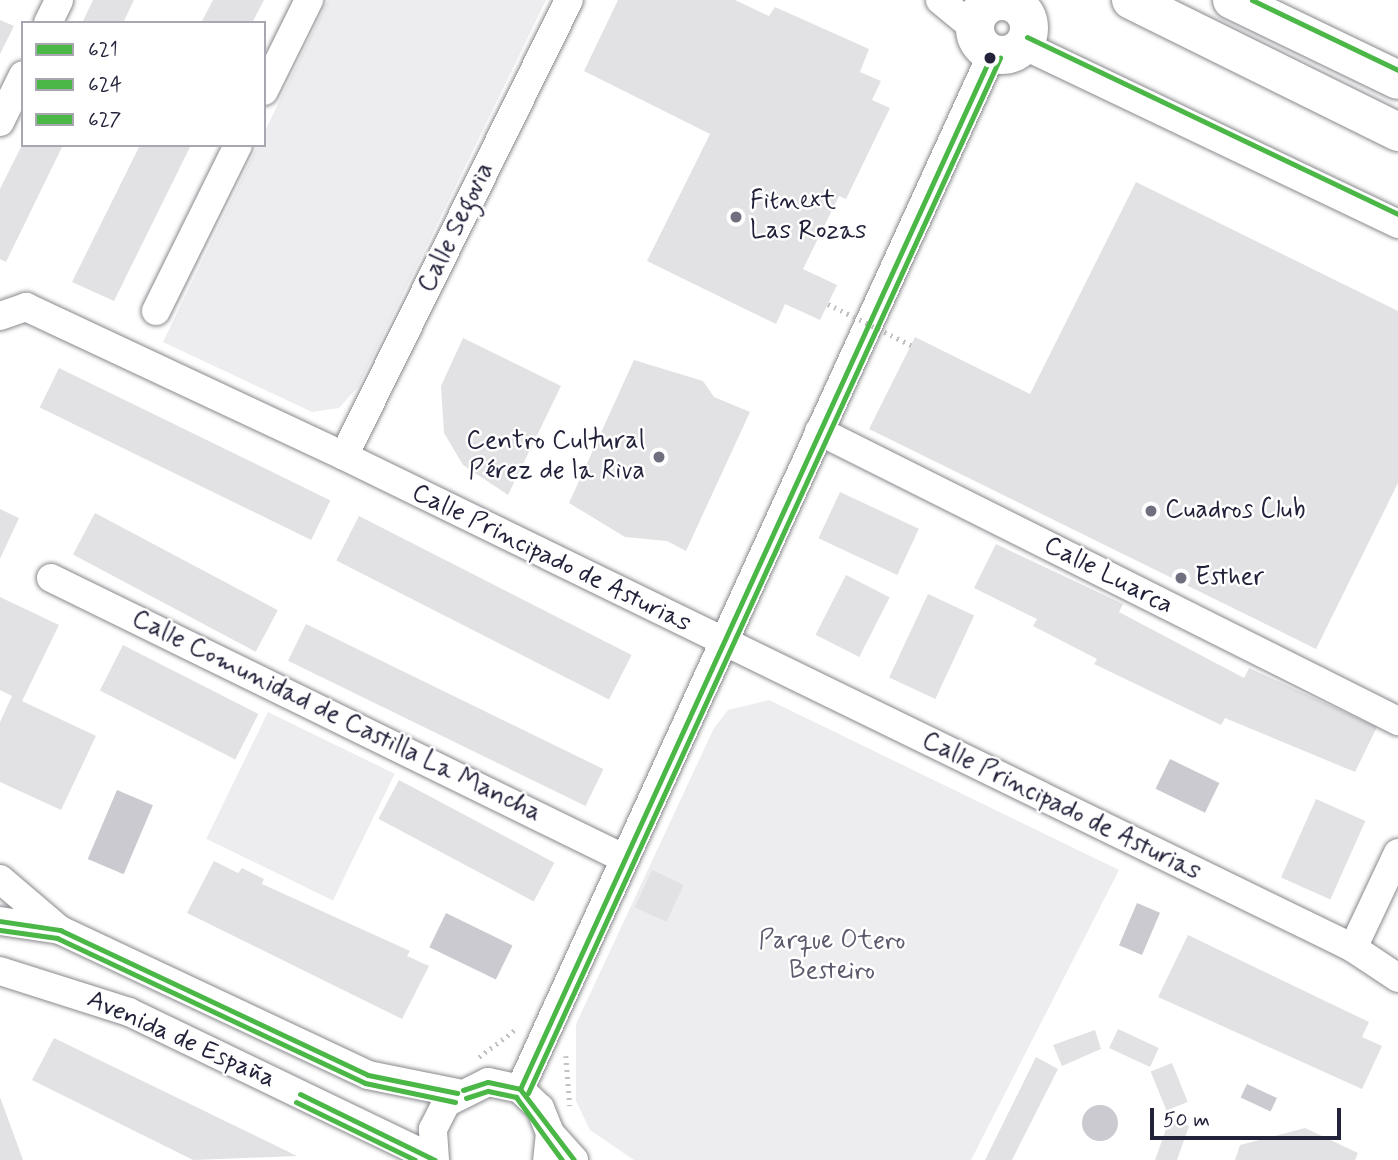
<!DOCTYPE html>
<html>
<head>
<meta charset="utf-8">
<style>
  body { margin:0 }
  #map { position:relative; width:1398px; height:1160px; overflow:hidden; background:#fff; font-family:Mynerve,sans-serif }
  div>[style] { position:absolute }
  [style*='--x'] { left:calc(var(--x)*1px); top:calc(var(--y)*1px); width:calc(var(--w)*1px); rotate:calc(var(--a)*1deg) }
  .green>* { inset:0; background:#ededef; transform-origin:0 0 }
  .water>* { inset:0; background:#cacad0; transform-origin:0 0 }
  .round { border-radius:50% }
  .building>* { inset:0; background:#e2e2e4; transform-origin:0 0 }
  .path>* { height:4.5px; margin-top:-2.25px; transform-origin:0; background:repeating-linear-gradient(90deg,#c2c2c4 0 2px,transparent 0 7px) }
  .roads { filter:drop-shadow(0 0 2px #8a8a8f) drop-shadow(0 0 2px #8a8a8f) }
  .street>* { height:28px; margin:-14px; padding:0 14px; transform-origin:14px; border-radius:14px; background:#fff }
  .secondary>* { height:38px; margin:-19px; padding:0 19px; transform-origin:19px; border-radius:19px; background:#fff }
  .secondary>.ring { margin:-19px; padding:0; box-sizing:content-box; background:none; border:38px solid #fff; border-radius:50% }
  .highway>* { height:38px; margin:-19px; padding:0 19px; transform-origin:19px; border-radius:19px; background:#fff }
  .path-bridge>* { height:4.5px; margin-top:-2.25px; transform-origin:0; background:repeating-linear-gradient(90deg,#c2c2c4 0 2px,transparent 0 7px) }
  .bus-1>* { height:5px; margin:-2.5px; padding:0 2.5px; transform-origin:2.5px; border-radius:2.5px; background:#4ab747 }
  .bus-2>* { height:5px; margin:-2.5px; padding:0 2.5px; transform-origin:2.5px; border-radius:2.5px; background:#4ab747 }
  .bus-3>* { height:5px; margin:-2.5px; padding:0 2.5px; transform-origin:2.5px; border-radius:2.5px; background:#4ab747 }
  .dots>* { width:19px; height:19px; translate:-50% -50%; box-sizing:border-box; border:4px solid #fff; border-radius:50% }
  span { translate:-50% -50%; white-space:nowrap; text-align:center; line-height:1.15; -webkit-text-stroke:5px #fff; paint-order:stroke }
  .poi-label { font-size:26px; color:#22223b }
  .left { translate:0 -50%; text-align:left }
  .right { translate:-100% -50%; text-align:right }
  .street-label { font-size:26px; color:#22223b }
  .park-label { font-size:26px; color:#5b5b6d }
  .legend { position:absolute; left:21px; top:21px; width:245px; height:126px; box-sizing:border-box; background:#fff; border:2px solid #a7a7b1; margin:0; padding:9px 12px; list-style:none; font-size:21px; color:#22223b }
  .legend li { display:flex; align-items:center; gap:14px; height:35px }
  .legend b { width:35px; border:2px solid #a7a7b1 }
  .scale { position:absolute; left:1150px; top:1108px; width:191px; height:32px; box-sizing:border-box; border:4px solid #22223b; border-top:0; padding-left:9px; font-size:21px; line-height:24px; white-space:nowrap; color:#22223b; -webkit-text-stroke:5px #fff; paint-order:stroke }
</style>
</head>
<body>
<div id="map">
  <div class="green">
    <div style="clip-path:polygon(328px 0,546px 0,358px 387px,339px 408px,312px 412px,163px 342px,258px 145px,264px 145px,264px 133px)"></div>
    <div style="clip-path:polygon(769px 700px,1119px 870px,971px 1160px,634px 1160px,590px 1130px,576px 1101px,576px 1024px,714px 728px,728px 710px)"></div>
    <div style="left:268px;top:712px;width:141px;height:141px;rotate:26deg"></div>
  </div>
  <div class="water">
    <div style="left:1170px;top:759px;width:55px;height:33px;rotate:26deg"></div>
    <div style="left:117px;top:790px;width:39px;height:75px;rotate:23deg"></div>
    <div style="left:1137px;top:903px;width:25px;height:46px;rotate:23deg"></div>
    <div style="left:446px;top:913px;width:74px;height:38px;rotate:26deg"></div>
    <div style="left:1247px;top:1084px;width:33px;height:15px;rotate:25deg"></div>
    <div class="round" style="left:1082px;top:1105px;width:36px;height:36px"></div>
  </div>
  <div class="building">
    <div style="clip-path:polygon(93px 0,134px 0,123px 23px,82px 23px)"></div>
    <div style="clip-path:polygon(213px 0,264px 0,252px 23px,201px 23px)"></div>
    <div style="clip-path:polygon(618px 0,735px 0,769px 16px,775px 7px,869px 49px,860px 72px,881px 81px,872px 100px,890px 108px,846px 199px,839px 196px,803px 269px,837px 285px,820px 320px,785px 304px,776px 324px,647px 261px,710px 134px,584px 71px)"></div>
    <div style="clip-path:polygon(0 20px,14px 26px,0 54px)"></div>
    <div style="clip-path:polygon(22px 145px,63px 145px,6px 262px,0 259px,0 189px)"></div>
    <div style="clip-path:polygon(140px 145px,191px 145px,114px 301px,72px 282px)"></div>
    <div style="clip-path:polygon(1136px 182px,1398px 311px,1398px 483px,1316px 649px,869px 429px,915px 337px,1030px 394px)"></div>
    <div style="clip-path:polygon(463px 338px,561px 386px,508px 495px,463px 465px,444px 433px,441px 386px)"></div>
    <div style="clip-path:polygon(634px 360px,703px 381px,714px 397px,750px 412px,686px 551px,667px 541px,625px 537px,569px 503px)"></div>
    <div style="left:59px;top:368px;width:302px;height:44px;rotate:26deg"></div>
    <div style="left:840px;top:492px;width:87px;height:51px;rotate:25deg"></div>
    <div style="clip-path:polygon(0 509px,19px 518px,0 559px)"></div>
    <div style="left:95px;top:513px;width:207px;height:47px;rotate:28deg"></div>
    <div style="left:359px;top:516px;width:306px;height:50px;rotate:27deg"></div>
    <div style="clip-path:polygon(996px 544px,1123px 604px,1119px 612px,1244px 678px,1249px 668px,1377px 727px,1355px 772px,1225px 718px,1221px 725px,1094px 664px,1097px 659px,1033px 626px,1037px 619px,974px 588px)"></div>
    <div style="left:846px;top:575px;width:49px;height:67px;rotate:27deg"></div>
    <div style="left:928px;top:594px;width:51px;height:92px;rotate:25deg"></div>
    <div style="clip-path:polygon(0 597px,59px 625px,22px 701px,96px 736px,61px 810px,0 782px,0 722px,12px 696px,0 690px)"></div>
    <div style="left:306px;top:624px;width:331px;height:41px;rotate:26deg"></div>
    <div style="left:123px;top:645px;width:152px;height:51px;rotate:27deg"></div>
    <div style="left:399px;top:780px;width:176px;height:44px;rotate:28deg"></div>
    <div style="left:1316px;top:799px;width:54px;height:86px;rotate:24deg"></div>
    <div style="clip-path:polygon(214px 861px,238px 873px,242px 868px,264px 879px,262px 884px,410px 951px,407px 956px,429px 966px,402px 1019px,187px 913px)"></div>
    <div style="left:652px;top:870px;width:35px;height:41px;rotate:25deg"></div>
    <div style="clip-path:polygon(1188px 935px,1369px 1022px,1362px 1037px,1382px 1046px,1362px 1089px,1158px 997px)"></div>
    <div style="left:1118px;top:1029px;width:45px;height:21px;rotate:25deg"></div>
    <div style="clip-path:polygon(1095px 1030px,1101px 1049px,1062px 1066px,1053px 1045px)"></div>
    <div style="clip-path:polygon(54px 1038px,297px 1156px,193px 1160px,32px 1080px)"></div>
    <div style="clip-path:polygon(1036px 1057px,1058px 1069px,1012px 1160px,985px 1160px)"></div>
    <div style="left:1172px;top:1063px;width:42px;height:23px;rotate:68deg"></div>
    <div style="clip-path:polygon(0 1097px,23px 1160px,0 1160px)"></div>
    <div style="clip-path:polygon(1170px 1118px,1189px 1126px,1177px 1160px,1155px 1160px)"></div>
    <div style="clip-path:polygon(1305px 1128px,1358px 1153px,1355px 1160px,1235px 1160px,1240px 1145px)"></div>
  </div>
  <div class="path">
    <div style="--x:566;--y:1056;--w:50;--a:85.4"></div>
    <div style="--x:479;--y:1057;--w:46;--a:-37.1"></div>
  </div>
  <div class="roads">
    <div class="street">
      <div style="--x:940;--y:0;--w:44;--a:39.5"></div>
      <div style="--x:48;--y:23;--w:25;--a:-64"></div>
      <div style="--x:1023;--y:45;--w:416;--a:25.5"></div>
      <div style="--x:264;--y:91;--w:102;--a:-63.7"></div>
      <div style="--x:0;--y:122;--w:52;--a:-63.9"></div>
      <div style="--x:156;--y:311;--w:185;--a:-63.7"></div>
      <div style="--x:0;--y:316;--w:28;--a:-19"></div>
      <div style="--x:26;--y:307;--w:351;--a:25.1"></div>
      <div style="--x:344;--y:456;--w:1123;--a:25.99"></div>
      <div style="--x:1353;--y:948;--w:54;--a:33.7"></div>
      <div style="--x:819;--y:431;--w:648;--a:26.6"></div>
      <div style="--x:344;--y:456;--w:508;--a:-63.74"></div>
      <div style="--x:51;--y:578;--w:635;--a:26.08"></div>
      <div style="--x:0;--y:879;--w:79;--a:40.4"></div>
      <div style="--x:0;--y:921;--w:61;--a:8.5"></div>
      <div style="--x:60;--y:930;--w:340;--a:25.2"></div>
      <div style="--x:368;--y:1075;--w:91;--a:11.4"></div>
      <div style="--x:1353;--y:948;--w:105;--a:-64.7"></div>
      <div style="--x:0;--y:971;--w:135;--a:17.6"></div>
      <div style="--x:129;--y:1012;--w:339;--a:25.7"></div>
      <div style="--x:520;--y:1089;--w:1138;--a:-65.49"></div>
      <div style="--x:550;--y:1133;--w:36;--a:48"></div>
      <div style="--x:435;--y:1160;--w:31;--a:-94"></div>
      <div style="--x:433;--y:1129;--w:29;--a:-63"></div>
      <div style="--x:446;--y:1103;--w:47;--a:-26.6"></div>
      <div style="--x:488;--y:1082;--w:33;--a:12"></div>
      <div style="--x:520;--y:1089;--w:28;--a:44"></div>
      <div style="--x:540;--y:1108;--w:27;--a:68"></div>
      <div style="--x:550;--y:1133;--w:27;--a:96"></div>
    </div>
    <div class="secondary">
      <div class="ring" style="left:975px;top:1px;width:16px;height:16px"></div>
    </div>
    <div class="highway">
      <div style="--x:1131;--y:0;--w:298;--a:26.3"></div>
      <div style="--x:1232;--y:0;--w:184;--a:25.7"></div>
    </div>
  </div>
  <div class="path-bridge">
    <div style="--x:828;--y:304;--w:93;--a:26.3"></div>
  </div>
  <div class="bus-1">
    <div style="--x:0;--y:921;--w:61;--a:8.5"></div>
    <div style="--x:60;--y:930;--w:340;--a:25.2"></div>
    <div style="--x:368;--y:1075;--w:91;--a:11.4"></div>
    <div style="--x:520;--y:1089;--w:1138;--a:-65.49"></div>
    <div style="--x:463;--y:1090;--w:26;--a:-18"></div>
    <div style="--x:488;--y:1082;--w:33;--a:12"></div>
    <div style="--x:520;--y:1089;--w:89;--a:52.7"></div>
    <div style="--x:300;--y:1094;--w:150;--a:26.1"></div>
  </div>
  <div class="bus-2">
    <div style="--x:0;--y:930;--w:58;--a:8"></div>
    <div style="--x:57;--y:938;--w:340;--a:25.2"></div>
    <div style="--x:365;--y:1083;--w:92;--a:11.9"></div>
    <div style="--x:528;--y:1093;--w:1138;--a:-65.49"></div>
    <div style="--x:466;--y:1098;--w:23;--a:-18"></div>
    <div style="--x:488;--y:1091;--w:29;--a:12"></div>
    <div style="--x:516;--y:1097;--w:78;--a:53.9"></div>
    <div style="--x:296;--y:1102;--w:132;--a:26"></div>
  </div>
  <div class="bus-3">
    <div style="--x:1252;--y:0;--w:162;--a:25.6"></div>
    <div style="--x:1027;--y:37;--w:411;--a:25.5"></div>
  </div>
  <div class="dots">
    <div style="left:990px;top:58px;background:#22223b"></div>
    <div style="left:736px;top:217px;background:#6f6f80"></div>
    <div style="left:659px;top:457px;background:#6f6f80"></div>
    <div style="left:1151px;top:511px;background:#6f6f80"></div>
    <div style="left:1181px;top:578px;background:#6f6f80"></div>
  </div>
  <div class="poi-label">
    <span class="left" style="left:750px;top:217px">Fitnext<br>Las Rozas</span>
    <span class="right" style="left:645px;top:457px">Centro Cultural<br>Pérez de la Riva</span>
    <span class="left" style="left:1165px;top:511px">Cuadros Club</span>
    <span class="left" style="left:1195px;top:578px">Esther</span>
  </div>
  <div class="street-label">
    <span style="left:457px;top:228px;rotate:-64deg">Calle Segovia</span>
    <span style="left:551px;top:559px;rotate:26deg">Calle Principado de Asturias</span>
    <span style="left:1108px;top:576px;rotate:27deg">Calle Luarca</span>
    <span style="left:336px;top:717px;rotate:26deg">Calle Comunidad de Castilla La Mancha</span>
    <span style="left:1061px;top:807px;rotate:26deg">Calle Principado de Asturias</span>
    <span style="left:181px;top:1040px;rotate:24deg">Avenida de España</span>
  </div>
  <div class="park-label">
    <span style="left:832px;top:957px">Parque Otero<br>Besteiro</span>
  </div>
  <ul class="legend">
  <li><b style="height:9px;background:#4ab747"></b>621</li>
  <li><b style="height:9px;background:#4ab747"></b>624</li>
  <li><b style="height:9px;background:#4ab747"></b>627</li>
  </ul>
  <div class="scale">50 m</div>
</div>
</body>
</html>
